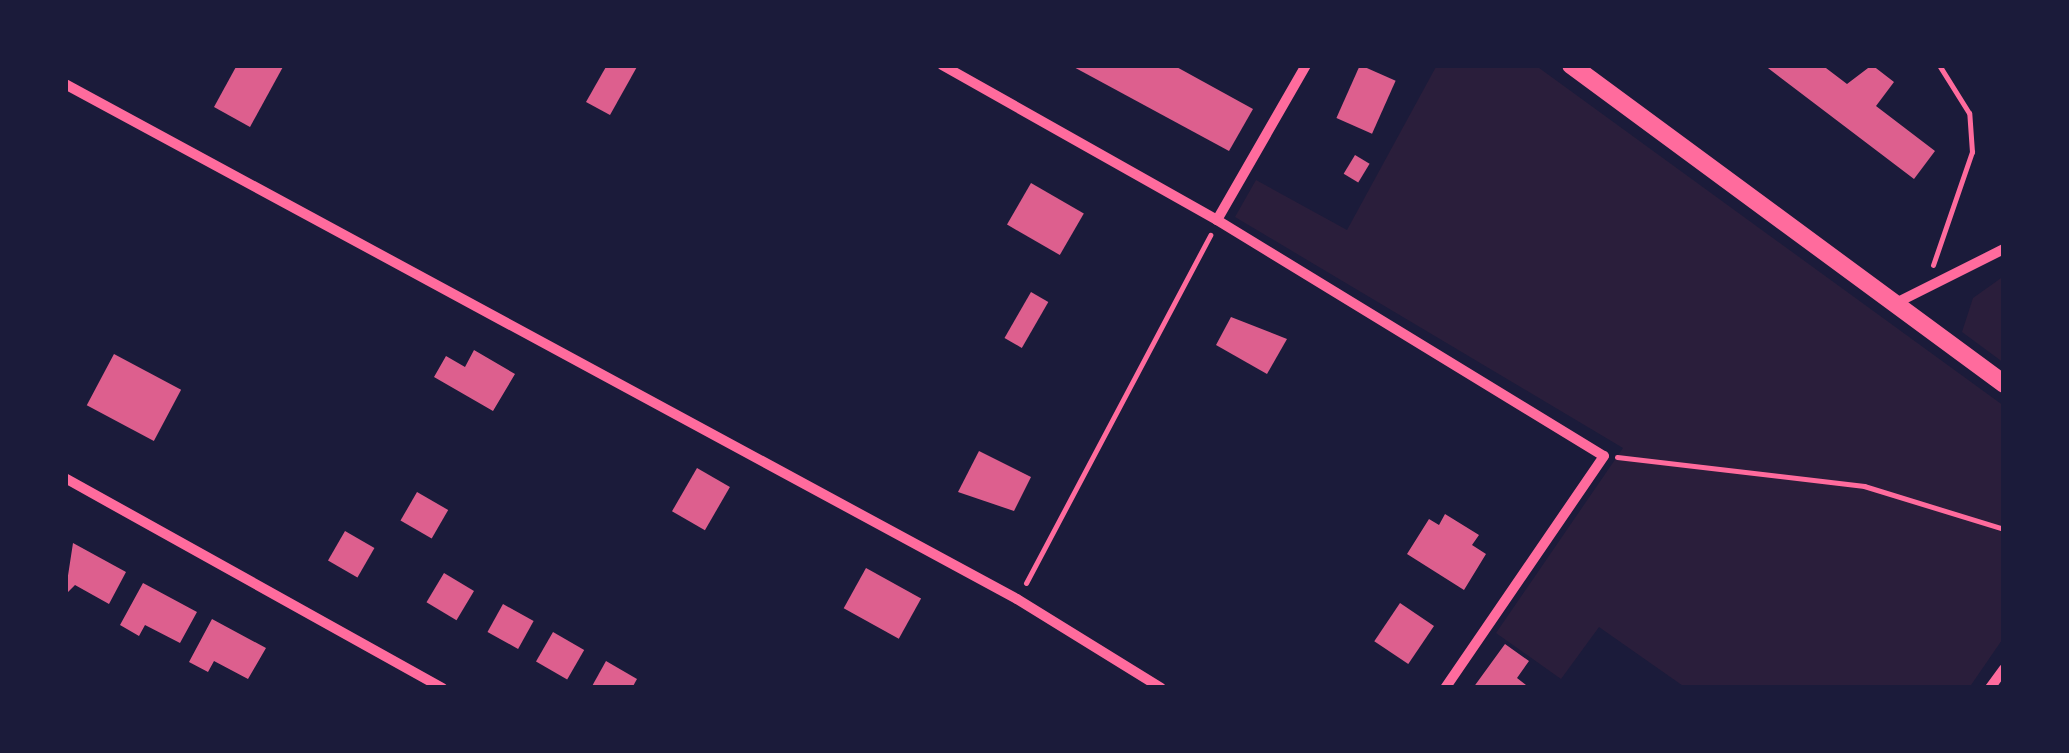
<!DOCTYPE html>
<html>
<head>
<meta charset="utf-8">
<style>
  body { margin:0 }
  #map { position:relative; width:2069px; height:753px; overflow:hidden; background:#1b1b3a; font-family:"Source Serif 4",serif }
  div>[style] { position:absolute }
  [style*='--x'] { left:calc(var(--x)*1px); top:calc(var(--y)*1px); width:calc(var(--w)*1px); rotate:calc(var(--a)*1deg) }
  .green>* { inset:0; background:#2a1e3b }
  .building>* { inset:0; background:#dd5f8e; transform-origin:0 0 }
  .path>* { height:5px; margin:-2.5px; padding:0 2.5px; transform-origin:2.5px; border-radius:2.5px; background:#ff6b9d }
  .minor>* { height:10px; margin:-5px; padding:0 5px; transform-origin:5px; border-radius:5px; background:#ff6b9d }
  .tertiary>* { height:18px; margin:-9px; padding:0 9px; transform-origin:9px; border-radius:9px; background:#ff6b9d }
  span { translate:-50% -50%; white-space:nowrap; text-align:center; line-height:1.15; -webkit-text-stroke:10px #1b1b3a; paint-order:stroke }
  .frame { position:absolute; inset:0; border:68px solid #1b1b3a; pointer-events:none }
</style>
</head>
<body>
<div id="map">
  <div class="green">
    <div style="clip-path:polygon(1437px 65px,1535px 65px,2004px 406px,2004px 637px,1969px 688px,1686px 688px,1599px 627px,1561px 679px,1496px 633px,1623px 448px,1235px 217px,1256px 180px,1347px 230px)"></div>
    <div style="clip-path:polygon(2004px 276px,2004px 363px,1962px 332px,1973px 298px)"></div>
  </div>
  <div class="building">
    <div style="clip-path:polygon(237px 65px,284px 65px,250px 127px,214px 107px)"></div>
    <div style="clip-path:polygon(607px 65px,638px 65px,610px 115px,586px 102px)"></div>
    <div style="clip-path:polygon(1070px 65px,1173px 65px,1253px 109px,1229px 151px)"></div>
    <div style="left:1360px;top:65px;width:39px;height:58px;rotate:24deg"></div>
    <div style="clip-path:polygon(1764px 65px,1822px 65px,1847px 84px,1872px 65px,1894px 82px,1876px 106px,1935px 151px,1914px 179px)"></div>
    <div style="left:1355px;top:155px;width:17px;height:22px;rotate:31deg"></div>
    <div style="left:1031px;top:183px;width:61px;height:48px;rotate:30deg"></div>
    <div style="left:1031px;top:292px;width:20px;height:53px;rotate:30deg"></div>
    <div style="clip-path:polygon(1231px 317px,1287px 339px,1267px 374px,1216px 345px)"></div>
    <div style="clip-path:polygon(474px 350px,515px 374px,493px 411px,434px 377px,446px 356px,465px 367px)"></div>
    <div style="left:114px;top:354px;width:76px;height:58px;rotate:28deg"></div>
    <div style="clip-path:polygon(979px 451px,1031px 477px,1014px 511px,958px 492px)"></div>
    <div style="left:697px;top:468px;width:38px;height:50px;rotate:30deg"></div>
    <div style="left:417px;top:492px;width:36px;height:33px;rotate:30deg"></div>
    <div style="clip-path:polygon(1445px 514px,1479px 535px,1472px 545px,1486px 554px,1464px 590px,1407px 554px,1429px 519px,1439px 525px)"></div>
    <div style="left:345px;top:531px;width:34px;height:34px;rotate:30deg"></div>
    <div style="clip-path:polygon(73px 543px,126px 572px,109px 604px,75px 585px,65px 595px)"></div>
    <div style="left:866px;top:568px;width:63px;height:46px;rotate:29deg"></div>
    <div style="left:444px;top:573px;width:35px;height:34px;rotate:31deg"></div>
    <div style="clip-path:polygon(143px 583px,197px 612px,180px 643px,145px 625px,139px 636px,120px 625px)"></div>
    <div style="left:1400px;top:603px;width:41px;height:46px;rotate:34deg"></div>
    <div style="left:503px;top:604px;width:35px;height:32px;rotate:29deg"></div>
    <div style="clip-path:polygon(212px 619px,266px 648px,248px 679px,214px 661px,208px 672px,189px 662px)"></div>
    <div style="left:553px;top:632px;width:36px;height:34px;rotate:30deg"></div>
    <div style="clip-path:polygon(1505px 644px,1529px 661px,1517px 678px,1526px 685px,1473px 688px)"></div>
    <div style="clip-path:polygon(606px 661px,637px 679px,632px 688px,591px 688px)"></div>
  </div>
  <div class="path">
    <div style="--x:1933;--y:265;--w:120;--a:-71"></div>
    <div style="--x:1972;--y:152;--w:39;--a:-94"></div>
    <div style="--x:1969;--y:113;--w:57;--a:-122"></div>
    <div style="--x:1617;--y:457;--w:249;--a:6.7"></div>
    <div style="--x:1864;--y:486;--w:146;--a:17.1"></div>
    <div style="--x:1026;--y:583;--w:394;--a:-62.1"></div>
  </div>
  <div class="minor">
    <div style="--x:942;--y:65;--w:316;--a:29.4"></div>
    <div style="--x:1217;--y:220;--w:179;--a:-60.1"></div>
    <div style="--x:65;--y:84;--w:1082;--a:28.41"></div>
    <div style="--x:1017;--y:599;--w:169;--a:31.7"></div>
    <div style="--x:1217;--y:220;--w:453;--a:31.4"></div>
    <div style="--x:1604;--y:456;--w:281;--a:124.4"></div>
    <div style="--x:1896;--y:303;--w:121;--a:-26.6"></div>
    <div style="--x:65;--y:478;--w:432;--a:29.1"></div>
    <div style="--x:1990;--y:688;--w:24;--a:-54"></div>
  </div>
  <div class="tertiary">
    <div style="--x:1571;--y:65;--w:538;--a:36.38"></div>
  </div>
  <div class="frame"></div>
</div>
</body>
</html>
